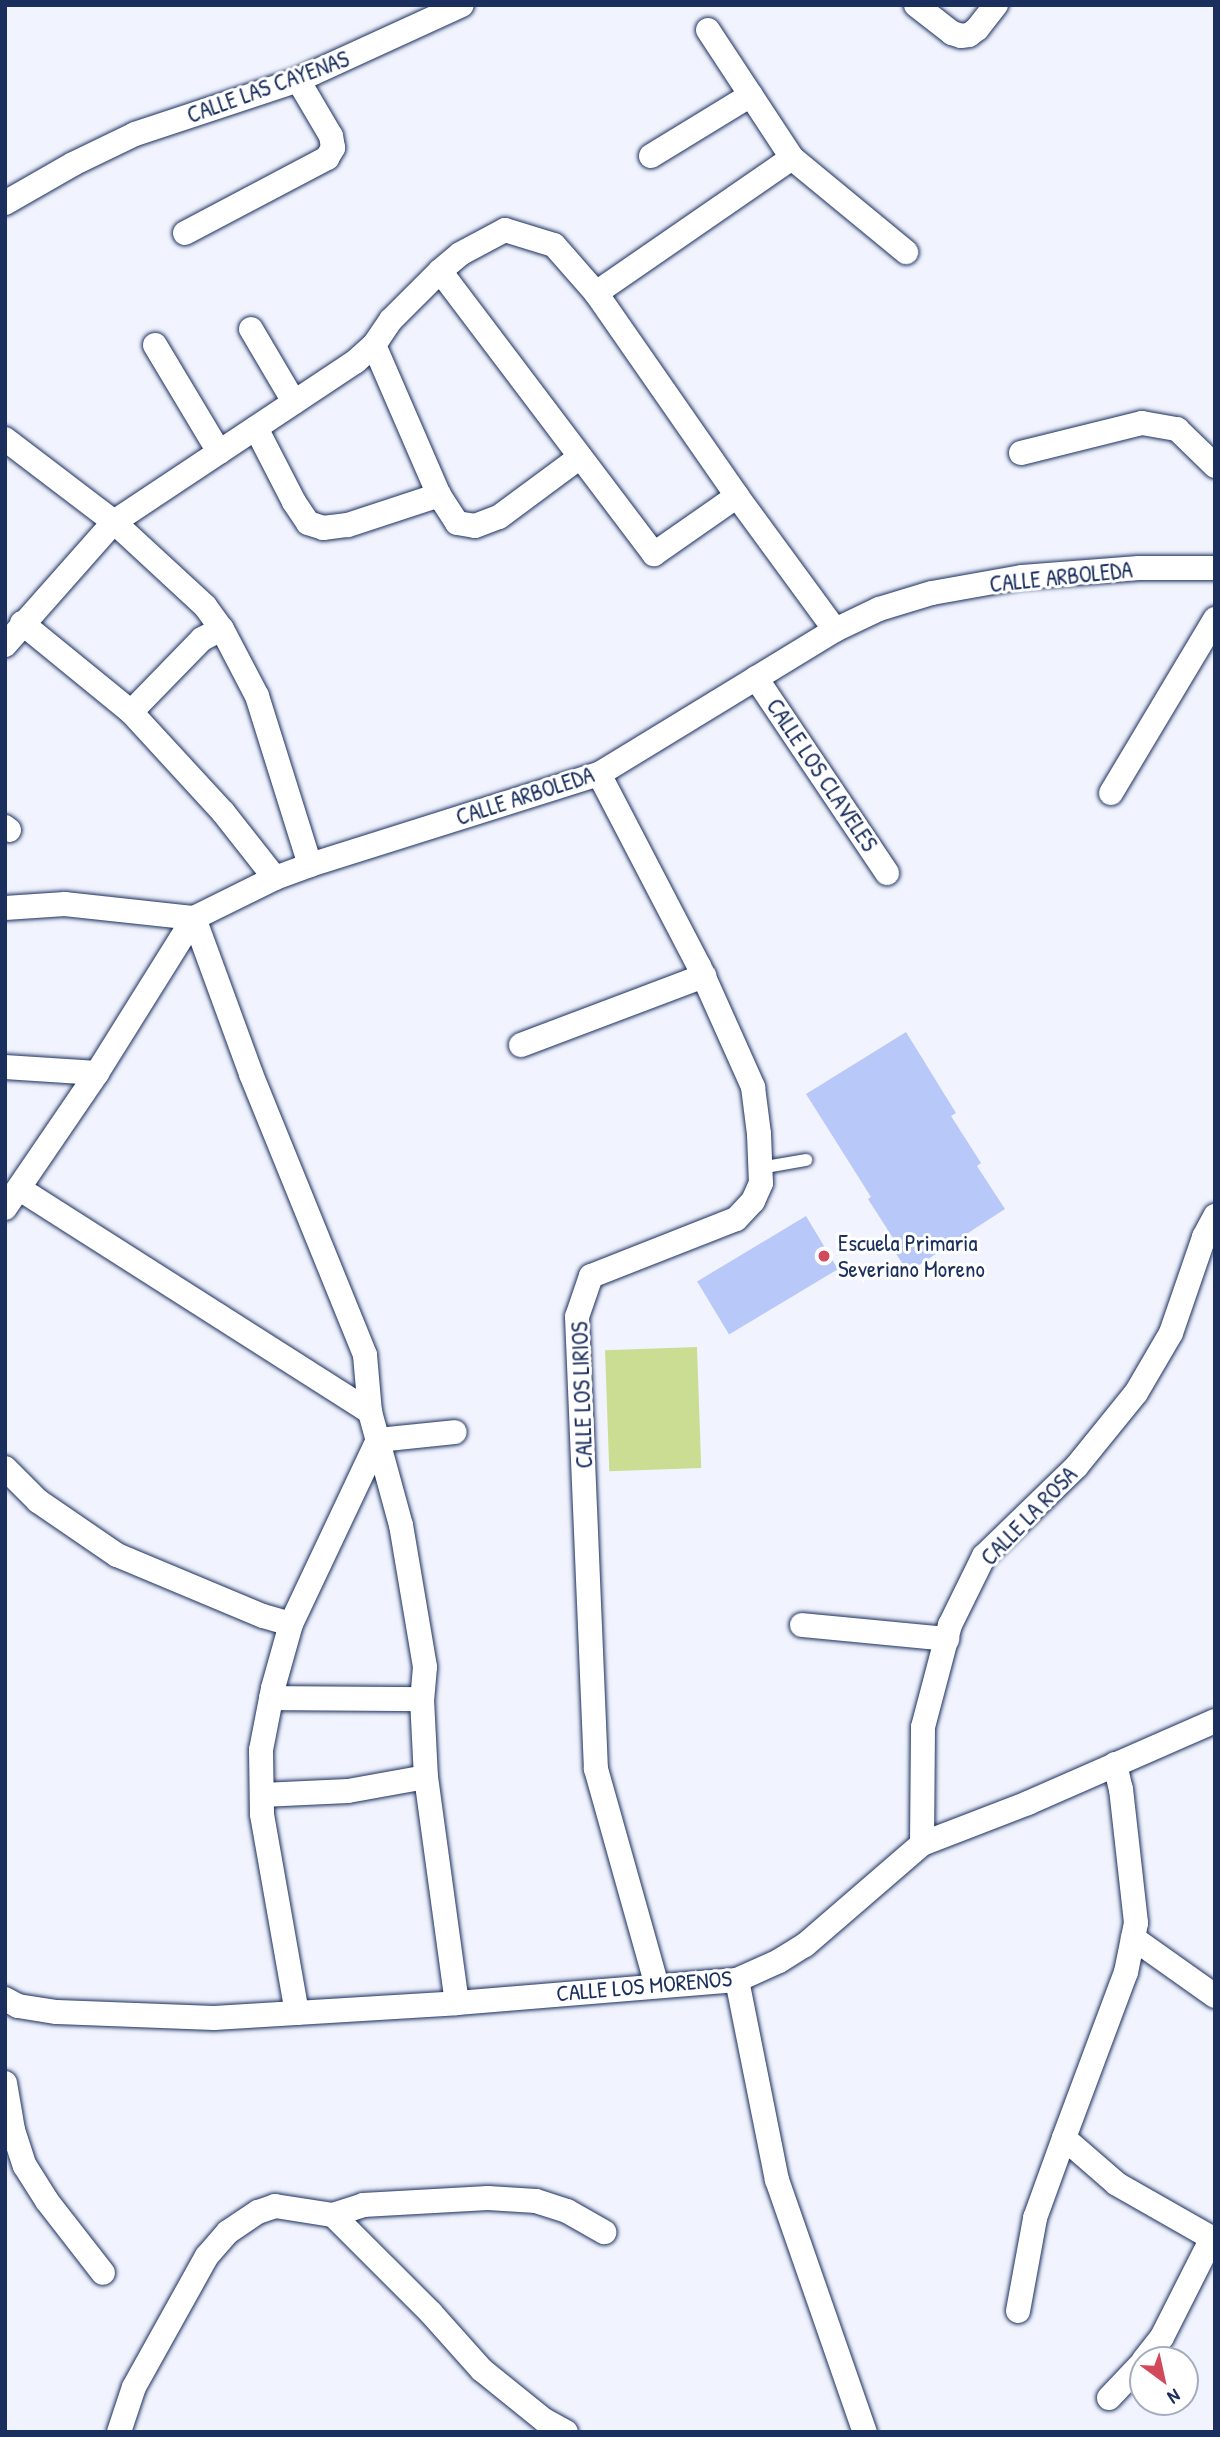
<!DOCTYPE html>
<html>
<head>
<meta charset="utf-8">
<style>
  body { margin:0 }
  #map { position:relative; width:1220px; height:2437px; overflow:hidden; background:#f1f4fe; font-family:"Patrick Hand",sans-serif }
  div>[style] { position:absolute }
  [style*='--x'] { left:calc(var(--x)*1px); top:calc(var(--y)*1px); width:calc(var(--w)*1px); rotate:calc(var(--a)*1deg) }
  .green>* { inset:0; background:#cadd92; transform-origin:0 0 }
  .building>* { inset:0; background:#b8c8f8; transform-origin:0 0 }
  .roads { filter:drop-shadow(0 0 2px #1b2f5e) drop-shadow(0 0 2px #1b2f5e) }
  .lane>* { height:12px; margin:-6px; padding:0 6px; transform-origin:6px; border-radius:6px; background:#fff }
  .street>* { height:24px; margin:-12px; padding:0 12px; transform-origin:12px; border-radius:12px; background:#fff }
  .dots>* { width:19px; height:19px; translate:-50% -50%; box-sizing:border-box; border:4px solid #fff; border-radius:50% }
  span { translate:-50% -50%; white-space:nowrap; text-align:center; line-height:1.15; -webkit-text-stroke:6px #fff; paint-order:stroke }
  .street-label { font-size:23px; color:#1b2f5e }
  .poi-label { font-size:23px; color:#1b2f5e }
  .left { translate:0 -50%; text-align:left }
  .frame { position:absolute; inset:0; border:7px solid #1b2f5e; pointer-events:none }
  .north { position:absolute; left:1129px; top:2346px; width:70px; height:70px; box-sizing:border-box; background:#fff; border:2px solid #a4acbf; border-radius:50%; rotate:147deg; font-size:19px; font-weight:700; line-height:28px; text-align:center; color:#1b2f5e }
  .north::after { content:''; display:block; margin:auto; width:24px; height:32px; background:#d1495b; clip-path:polygon(50% 0,100% 100%,50% 72%,0 100%) }
</style>
</head>
<body>
<div id="map">
  <div class="green">
    <div style="left:697px;top:1347px;width:121px;height:92px;rotate:88deg"></div>
  </div>
  <div class="building">
    <div style="clip-path:polygon(906px 1032px,956px 1113px,951px 1116px,981px 1163px,977px 1166px,1005px 1209px,908px 1272px,893px 1249px,898px 1246px,868px 1199px,871px 1197px,806px 1094px)"></div>
    <div style="left:806px;top:1216px;width:62px;height:127px;rotate:59deg"></div>
  </div>
  <div class="roads">
    <div class="lane">
      <div style="--x:760;--y:1168;--w:47;--a:-9.9"></div>
    </div>
    <div class="street">
      <div style="--x:916;--y:5;--w:46;--a:37.9"></div>
      <div style="--x:952;--y:33;--w:9;--a:18"></div>
      <div style="--x:961;--y:36;--w:8;--a:-7"></div>
      <div style="--x:969;--y:35;--w:10;--a:-37"></div>
      <div style="--x:977;--y:29;--w:31;--a:-52"></div>
      <div style="--x:708;--y:30;--w:153;--a:56.7"></div>
      <div style="--x:792;--y:158;--w:148;--a:39.5"></div>
      <div style="--x:651;--y:156;--w:117;--a:-31.4"></div>
      <div style="--x:5;--y:203;--w:78;--a:-29.8"></div>
      <div style="--x:73;--y:164;--w:69;--a:-25.8"></div>
      <div style="--x:135;--y:134;--w:172;--a:-18.3"></div>
      <div style="--x:298;--y:80;--w:180;--a:-24.6"></div>
      <div style="--x:185;--y:233;--w:161;--a:-27.8"></div>
      <div style="--x:327;--y:158;--w:12;--a:-59"></div>
      <div style="--x:333;--y:148;--w:12;--a:-99"></div>
      <div style="--x:331;--y:136;--w:65;--a:-120.5"></div>
      <div style="--x:440;--y:271;--w:355;--a:52.9"></div>
      <div style="--x:654;--y:554;--w:101;--a:-34.9"></div>
      <div style="--x:596;--y:293;--w:238;--a:-34.6"></div>
      <div style="--x:251;--y:329;--w:85;--a:59.5"></div>
      <div style="--x:155;--y:345;--w:125;--a:59.1"></div>
      <div style="--x:374;--y:345;--w:163;--a:66.6"></div>
      <div style="--x:439;--y:495;--w:33;--a:57"></div>
      <div style="--x:457;--y:523;--w:18;--a:9"></div>
      <div style="--x:475;--y:526;--w:26;--a:-21"></div>
      <div style="--x:499;--y:517;--w:101;--a:-36.5"></div>
      <div style="--x:256;--y:428;--w:83;--a:62.8"></div>
      <div style="--x:294;--y:502;--w:25;--a:56"></div>
      <div style="--x:308;--y:523;--w:16;--a:18"></div>
      <div style="--x:323;--y:528;--w:25;--a:-7"></div>
      <div style="--x:348;--y:525;--w:96;--a:-18.2"></div>
      <div style="--x:5;--y:439;--w:137;--a:37.3"></div>
      <div style="--x:114;--y:522;--w:124;--a:42.7"></div>
      <div style="--x:205;--y:606;--w:29;--a:54"></div>
      <div style="--x:222;--y:629;--w:76;--a:62.4"></div>
      <div style="--x:257;--y:696;--w:177;--a:72.6"></div>
      <div style="--x:1021;--y:453;--w:125;--a:-13.9"></div>
      <div style="--x:1142;--y:423;--w:36;--a:10"></div>
      <div style="--x:1177;--y:429;--w:53;--a:44.2"></div>
      <div style="--x:22;--y:623;--w:141;--a:39.2"></div>
      <div style="--x:131;--y:712;--w:136;--a:47.4"></div>
      <div style="--x:223;--y:812;--w:84;--a:51.8"></div>
      <div style="--x:5;--y:645;--w:164;--a:-48.5"></div>
      <div style="--x:114;--y:522;--w:289;--a:-33.6"></div>
      <div style="--x:355;--y:362;--w:25;--a:-42"></div>
      <div style="--x:374;--y:345;--w:30;--a:-56"></div>
      <div style="--x:391;--y:320;--w:69;--a:-45"></div>
      <div style="--x:440;--y:271;--w:26;--a:-40"></div>
      <div style="--x:460;--y:254;--w:51;--a:-28.1"></div>
      <div style="--x:505;--y:230;--w:51;--a:17"></div>
      <div style="--x:554;--y:245;--w:64;--a:48.8"></div>
      <div style="--x:596;--y:293;--w:247;--a:55.2"></div>
      <div style="--x:737;--y:496;--w:166;--a:53.8"></div>
      <div style="--x:756;--y:678;--w:235;--a:56.1"></div>
      <div style="--x:131;--y:712;--w:102;--a:-45.8"></div>
      <div style="--x:202;--y:639;--w:22;--a:-27"></div>
      <div style="--x:599;--y:774;--w:216;--a:62.5"></div>
      <div style="--x:699;--y:966;--w:133;--a:65.9"></div>
      <div style="--x:753;--y:1087;--w:47;--a:82.7"></div>
      <div style="--x:759;--y:1134;--w:49;--a:87.7"></div>
      <div style="--x:761;--y:1183;--w:20;--a:114"></div>
      <div style="--x:753;--y:1201;--w:25;--a:133"></div>
      <div style="--x:736;--y:1219;--w:156;--a:158.5"></div>
      <div style="--x:591;--y:1276;--w:43;--a:108.9"></div>
      <div style="--x:577;--y:1317;--w:452;--a:87.6"></div>
      <div style="--x:596;--y:1769;--w:225;--a:74.3"></div>
      <div style="--x:1111;--y:793;--w:203;--a:-59.1"></div>
      <div style="--x:5;--y:827;--w:5;--a:37"></div>
      <div style="--x:5;--y:908;--w:60;--a:-3.8"></div>
      <div style="--x:65;--y:904;--w:130;--a:6.2"></div>
      <div style="--x:194;--y:918;--w:166;--a:69.9"></div>
      <div style="--x:251;--y:1074;--w:303;--a:67.9"></div>
      <div style="--x:365;--y:1355;--w:57;--a:85"></div>
      <div style="--x:370;--y:1412;--w:117;--a:74.7"></div>
      <div style="--x:401;--y:1525;--w:144;--a:80.4"></div>
      <div style="--x:425;--y:1667;--w:32;--a:95"></div>
      <div style="--x:422;--y:1699;--w:78;--a:87.1"></div>
      <div style="--x:426;--y:1777;--w:228;--a:82.2"></div>
      <div style="--x:521;--y:1045;--w:196;--a:-20.7"></div>
      <div style="--x:5;--y:1067;--w:92;--a:3.7"></div>
      <div style="--x:20;--y:1189;--w:415;--a:32.5"></div>
      <div style="--x:5;--y:1208;--w:163;--a:-55.7"></div>
      <div style="--x:97;--y:1073;--w:183;--a:-58"></div>
      <div style="--x:194;--y:918;--w:90;--a:-26.3"></div>
      <div style="--x:275;--y:878;--w:37;--a:-20"></div>
      <div style="--x:310;--y:865;--w:303;--a:-17.5"></div>
      <div style="--x:599;--y:774;--w:276;--a:-31.4"></div>
      <div style="--x:835;--y:630;--w:49;--a:-25.5"></div>
      <div style="--x:879;--y:609;--w:55;--a:-16.8"></div>
      <div style="--x:932;--y:593;--w:91;--a:-10.1"></div>
      <div style="--x:1022;--y:577;--w:117;--a:-4.4"></div>
      <div style="--x:1139;--y:568;--w:76;--a:0"></div>
      <div style="--x:5;--y:1468;--w:47;--a:45"></div>
      <div style="--x:38;--y:1501;--w:96;--a:34.4"></div>
      <div style="--x:117;--y:1555;--w:158;--a:22.7"></div>
      <div style="--x:263;--y:1616;--w:29;--a:16"></div>
      <div style="--x:802;--y:1625;--w:146;--a:5.5"></div>
      <div style="--x:271;--y:1698;--w:151;--a:0.4"></div>
      <div style="--x:1115;--y:1764;--w:26;--a:77"></div>
      <div style="--x:1121;--y:1789;--w:135;--a:83.6"></div>
      <div style="--x:1136;--y:1923;--w:50;--a:101.5"></div>
      <div style="--x:1126;--y:1972;--w:177;--a:110.5"></div>
      <div style="--x:1064;--y:2138;--w:70;--a:41"></div>
      <div style="--x:1117;--y:2184;--w:113;--a:29.7"></div>
      <div style="--x:262;--y:1795;--w:86;--a:-2.7"></div>
      <div style="--x:348;--y:1791;--w:79;--a:-10.2"></div>
      <div style="--x:922;--y:1844;--w:117;--a:-89.5"></div>
      <div style="--x:923;--y:1727;--w:106;--a:-75.2"></div>
      <div style="--x:950;--y:1625;--w:77;--a:-63.8"></div>
      <div style="--x:984;--y:1556;--w:128;--a:-44.1"></div>
      <div style="--x:1076;--y:1467;--w:95;--a:-51"></div>
      <div style="--x:1136;--y:1393;--w:69;--a:-59.7"></div>
      <div style="--x:1171;--y:1333;--w:102;--a:-71"></div>
      <div style="--x:1204;--y:1237;--w:24;--a:-62"></div>
      <div style="--x:1133;--y:1938;--w:100;--a:35.3"></div>
      <div style="--x:737;--y:1980;--w:204;--a:78.7"></div>
      <div style="--x:777;--y:2180;--w:267;--a:70.8"></div>
      <div style="--x:5;--y:1999;--w:15;--a:28"></div>
      <div style="--x:18;--y:2006;--w:39;--a:9"></div>
      <div style="--x:57;--y:2012;--w:157;--a:2.2"></div>
      <div style="--x:214;--y:2018;--w:243;--a:-3.5"></div>
      <div style="--x:457;--y:2003;--w:281;--a:-4.7"></div>
      <div style="--x:737;--y:1980;--w:46;--a:-24.3"></div>
      <div style="--x:779;--y:1961;--w:31;--a:-32"></div>
      <div style="--x:805;--y:1945;--w:155;--a:-40.8"></div>
      <div style="--x:922;--y:1844;--w:114;--a:-21.1"></div>
      <div style="--x:1028;--y:1803;--w:204;--a:-23.7"></div>
      <div style="--x:297;--y:2013;--w:202;--a:-100"></div>
      <div style="--x:262;--y:1814;--w:64;--a:-90.9"></div>
      <div style="--x:261;--y:1750;--w:63;--a:-79"></div>
      <div style="--x:273;--y:1688;--w:66;--a:-74.3"></div>
      <div style="--x:291;--y:1624;--w:204;--a:-64.7"></div>
      <div style="--x:378;--y:1440;--w:77;--a:-5.9"></div>
      <div style="--x:5;--y:2083;--w:48;--a:80.3"></div>
      <div style="--x:13;--y:2130;--w:38;--a:72"></div>
      <div style="--x:25;--y:2166;--w:41;--a:57.8"></div>
      <div style="--x:47;--y:2201;--w:91;--a:52.1"></div>
      <div style="--x:333;--y:2215;--w:139;--a:45"></div>
      <div style="--x:431;--y:2313;--w:76;--a:48.2"></div>
      <div style="--x:482;--y:2370;--w:80;--a:38.9"></div>
      <div style="--x:544;--y:2420;--w:25;--a:29"></div>
      <div style="--x:1018;--y:2311;--w:95;--a:-79.6"></div>
      <div style="--x:1035;--y:2218;--w:85;--a:-70.1"></div>
      <div style="--x:1144;--y:2360;--w:29;--a:-52"></div>
      <div style="--x:1162;--y:2337;--w:111;--a:-63.2"></div>
      <div style="--x:1109;--y:2398;--w:50;--a:-46.6"></div>
      <div style="--x:119;--y:2432;--w:47;--a:-71.6"></div>
      <div style="--x:134;--y:2387;--w:150;--a:-60.9"></div>
      <div style="--x:207;--y:2256;--w:32;--a:-49"></div>
      <div style="--x:228;--y:2232;--w:36;--a:-34"></div>
      <div style="--x:258;--y:2212;--w:18;--a:-19"></div>
      <div style="--x:275;--y:2206;--w:59;--a:8.8"></div>
      <div style="--x:333;--y:2215;--w:32;--a:-18"></div>
      <div style="--x:363;--y:2205;--w:125;--a:-3.2"></div>
      <div style="--x:488;--y:2198;--w:48;--a:3.6"></div>
      <div style="--x:536;--y:2201;--w:33;--a:18"></div>
      <div style="--x:567;--y:2211;--w:43;--a:29.6"></div>
    </div>
  </div>
  <div class="dots">
    <div style="left:824px;top:1256px;background:#d1495b"></div>
  </div>
  <div class="street-label">
    <span style="left:268px;top:87px;rotate:-20deg">CALLE LAS CAYENAS</span>
    <span style="left:1061px;top:577px;rotate:-6deg">CALLE ARBOLEDA</span>
    <span style="left:822px;top:775px;rotate:56deg">CALLE LOS CLAVELES</span>
    <span style="left:525px;top:796px;rotate:-18deg">CALLE ARBOLEDA</span>
    <span style="left:582px;top:1395px;rotate:-92deg">CALLE LOS LIRIOS</span>
    <span style="left:1029px;top:1516px;rotate:-46deg">CALLE LA ROSA</span>
    <span style="left:644px;top:1986px;rotate:-5deg">CALLE LOS MORENOS</span>
  </div>
  <div class="poi-label">
    <span class="left" style="left:838px;top:1256px">Escuela Primaria<br>Severiano Moreno</span>
  </div>
  <div class="frame"></div>
  <div class="north">N</div>
</div>
</body>
</html>
